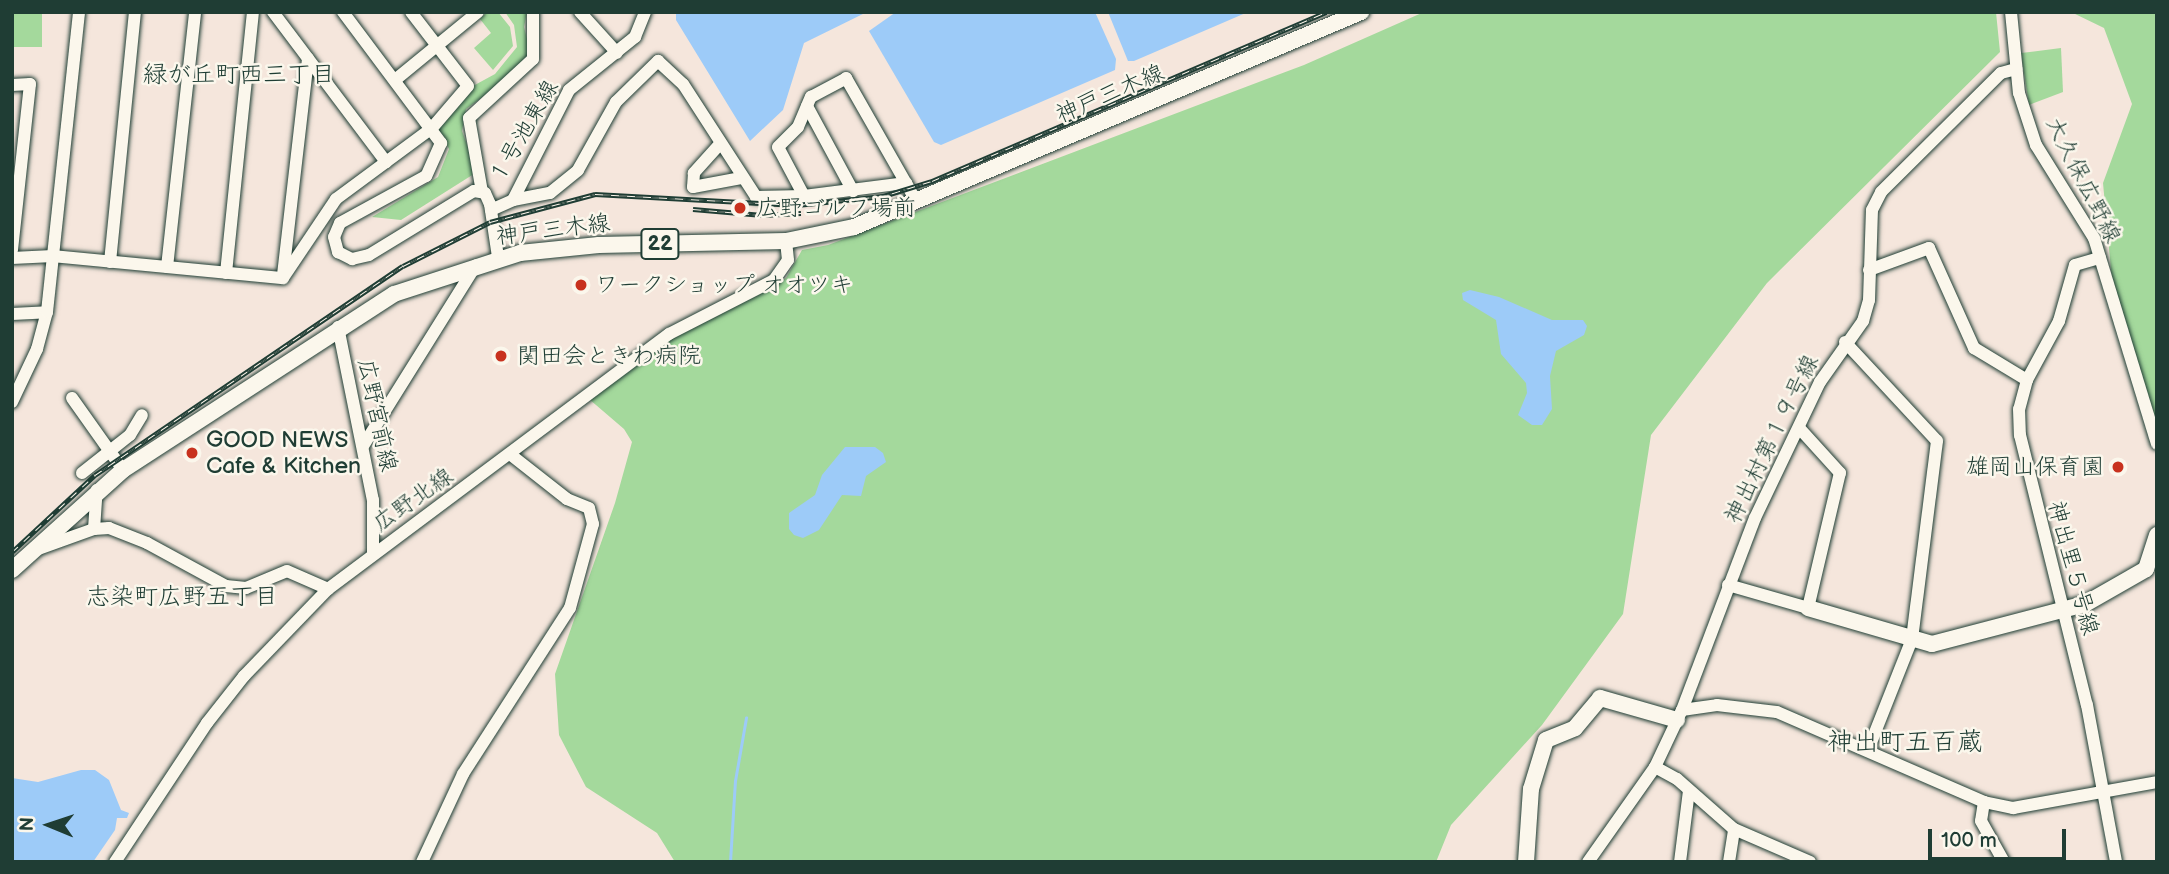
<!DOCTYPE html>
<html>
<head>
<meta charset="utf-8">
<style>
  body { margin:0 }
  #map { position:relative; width:2169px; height:874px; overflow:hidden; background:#f5e6dc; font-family:"Balsamiq Sans","Klee One",sans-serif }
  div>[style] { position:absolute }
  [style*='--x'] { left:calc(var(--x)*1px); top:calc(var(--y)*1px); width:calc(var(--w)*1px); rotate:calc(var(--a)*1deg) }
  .green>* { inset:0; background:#a4d99c; transform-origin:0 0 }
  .water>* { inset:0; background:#9dcbf8 }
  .stream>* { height:2.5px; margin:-1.25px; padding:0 1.25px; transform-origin:1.25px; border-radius:1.25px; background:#9dcbf8 }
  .roads { filter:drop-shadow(0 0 2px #1f3d34) drop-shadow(0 0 2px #1f3d34) }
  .minor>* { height:12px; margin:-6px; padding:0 6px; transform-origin:6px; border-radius:6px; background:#fbf7ec }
  .major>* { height:16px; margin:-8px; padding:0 8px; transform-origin:8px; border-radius:8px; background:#fbf7ec }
  .rail>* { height:5px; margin-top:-2.5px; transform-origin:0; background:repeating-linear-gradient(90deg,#fbf7ec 0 8px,#1f3d34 0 16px); box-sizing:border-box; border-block:2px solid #1f3d34 }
  .dots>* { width:19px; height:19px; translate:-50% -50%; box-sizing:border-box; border:4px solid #fbf7ec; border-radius:50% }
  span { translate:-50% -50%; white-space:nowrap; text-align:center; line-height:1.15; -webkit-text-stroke:5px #fbf7ec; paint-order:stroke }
  .shield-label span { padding:2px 5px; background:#fbf7ec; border:2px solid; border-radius:5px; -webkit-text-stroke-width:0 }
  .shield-label { font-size:21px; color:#1f3d34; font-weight:700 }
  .street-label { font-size:23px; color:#1f3d34 }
  .poi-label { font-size:23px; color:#1f3d34 }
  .left { translate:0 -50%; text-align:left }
  .right { translate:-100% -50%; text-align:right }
  .neighbourhood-label { font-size:24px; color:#1f3d34 }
  .quarter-label { font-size:26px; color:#1f3d34 }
  .frame { position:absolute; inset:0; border:14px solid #1f3d34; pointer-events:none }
  .north { position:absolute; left:14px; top:790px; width:70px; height:70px; -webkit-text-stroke:5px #fbf7ec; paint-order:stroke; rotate:272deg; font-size:19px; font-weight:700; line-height:28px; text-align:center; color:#1f3d34 }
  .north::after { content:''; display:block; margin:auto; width:24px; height:32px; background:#1f3d34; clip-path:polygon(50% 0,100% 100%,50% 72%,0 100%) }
  .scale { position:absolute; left:1928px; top:829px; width:138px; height:32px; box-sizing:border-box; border:4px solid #1f3d34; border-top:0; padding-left:9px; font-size:21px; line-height:24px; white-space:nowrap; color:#1f3d34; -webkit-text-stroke:5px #fbf7ec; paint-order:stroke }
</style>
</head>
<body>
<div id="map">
  <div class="green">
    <div style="left:12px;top:12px;width:30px;height:35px"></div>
    <div style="clip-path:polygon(487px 12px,498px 12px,510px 27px,513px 46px,493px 70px,474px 48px,491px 33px,480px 19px)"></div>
    <div style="clip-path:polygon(505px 12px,527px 12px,524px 27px,529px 47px,526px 59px,513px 75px,466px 109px,462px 131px,477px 172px,401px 220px,372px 217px,438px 177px,449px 149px,438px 129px,473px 86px,495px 74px,517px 47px,514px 25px)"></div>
    <div style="clip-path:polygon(1424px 12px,1996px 12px,2000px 52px,1767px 283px,1651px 435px,1623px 614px,1542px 725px,1451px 825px,1436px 862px,675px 862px,657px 833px,586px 787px,559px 735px,555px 674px,615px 503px,632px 442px,624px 429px,589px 399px,673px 334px,786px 278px,802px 250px,828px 245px,1304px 65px)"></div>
    <div style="clip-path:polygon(2071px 12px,2157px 12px,2157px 426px,2112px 281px,2103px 183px,2132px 104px,2104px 28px)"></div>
    <div style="clip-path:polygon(2061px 48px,2063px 92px,2029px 105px,2021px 53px)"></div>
  </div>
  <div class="water">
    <div style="clip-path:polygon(867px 12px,804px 43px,783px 110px,750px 141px,676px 20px,676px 12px)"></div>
    <div style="clip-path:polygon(896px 12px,1095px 12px,1116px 59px,1115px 70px,941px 145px,934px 142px,869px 31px)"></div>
    <div style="clip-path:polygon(1108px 12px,1248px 12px,1134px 61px,1128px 61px)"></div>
    <div style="clip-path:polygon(1470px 290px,1499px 297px,1552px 320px,1583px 320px,1587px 326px,1584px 335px,1556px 351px,1550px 376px,1552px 409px,1542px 425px,1532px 425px,1518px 415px,1527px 393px,1526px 383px,1501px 354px,1496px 320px,1463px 300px,1462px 293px)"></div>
    <div style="clip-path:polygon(845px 447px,875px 447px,883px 453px,886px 462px,866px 476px,861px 496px,842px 495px,819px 530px,803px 538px,794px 535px,789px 529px,789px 513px,815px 495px,822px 475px)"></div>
    <div style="clip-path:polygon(81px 770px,95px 770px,109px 780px,121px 810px,129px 813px,127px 818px,117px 818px,115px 830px,93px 862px,12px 862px,12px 778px,38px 782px)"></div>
  </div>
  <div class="stream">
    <div style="--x:730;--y:862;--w:81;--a:-86.5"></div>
    <div style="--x:735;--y:781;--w:64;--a:-80.1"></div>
  </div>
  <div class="roads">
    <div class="minor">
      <div style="--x:273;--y:12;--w:188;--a:53"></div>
      <div style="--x:343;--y:12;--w:164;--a:53.2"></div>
      <div style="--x:441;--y:143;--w:36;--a:114"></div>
      <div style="--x:426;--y:176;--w:98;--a:151.3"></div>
      <div style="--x:340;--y:223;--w:15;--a:113"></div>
      <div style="--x:334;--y:237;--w:16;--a:75"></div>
      <div style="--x:338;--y:252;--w:16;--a:27"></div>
      <div style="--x:352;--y:259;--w:17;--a:-13"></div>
      <div style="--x:369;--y:255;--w:123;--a:-31.4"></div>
      <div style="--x:474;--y:191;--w:11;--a:10"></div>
      <div style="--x:485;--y:193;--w:12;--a:66"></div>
      <div style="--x:490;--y:204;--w:54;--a:81.4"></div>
      <div style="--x:580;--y:12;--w:55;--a:47.9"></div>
      <div style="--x:2011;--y:12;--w:81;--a:84.4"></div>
      <div style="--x:2019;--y:93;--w:55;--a:71.9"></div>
      <div style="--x:2036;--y:145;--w:110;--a:58.1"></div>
      <div style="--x:2094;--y:238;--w:215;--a:73"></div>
      <div style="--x:395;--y:80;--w:107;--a:-39.3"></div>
      <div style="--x:12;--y:85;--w:18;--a:-3"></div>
      <div style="--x:30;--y:84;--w:167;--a:96.2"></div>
      <div style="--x:807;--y:106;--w:97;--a:61.6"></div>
      <div style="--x:719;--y:145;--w:38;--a:132"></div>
      <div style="--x:694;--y:173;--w:14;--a:94"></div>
      <div style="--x:693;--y:187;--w:49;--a:-10.6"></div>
      <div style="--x:482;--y:192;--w:75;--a:-100"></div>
      <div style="--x:469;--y:118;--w:87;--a:-42.7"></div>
      <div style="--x:533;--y:59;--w:47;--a:-90"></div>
      <div style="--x:804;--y:196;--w:55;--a:-118"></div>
      <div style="--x:778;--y:147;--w:28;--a:-45"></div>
      <div style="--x:798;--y:127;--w:33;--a:-67"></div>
      <div style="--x:811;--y:97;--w:40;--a:-28"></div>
      <div style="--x:846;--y:78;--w:121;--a:60.3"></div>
      <div style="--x:513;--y:200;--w:38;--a:-11"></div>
      <div style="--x:550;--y:193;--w:36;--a:-39"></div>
      <div style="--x:578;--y:170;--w:78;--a:-60.8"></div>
      <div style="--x:616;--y:102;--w:59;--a:-44.3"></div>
      <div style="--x:658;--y:61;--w:34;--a:43"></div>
      <div style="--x:683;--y:84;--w:135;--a:57.1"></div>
      <div style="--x:756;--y:197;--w:48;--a:-1.2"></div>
      <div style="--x:804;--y:196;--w:103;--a:-7.3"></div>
      <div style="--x:906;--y:183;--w:21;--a:61"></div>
      <div style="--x:491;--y:210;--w:24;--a:-24"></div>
      <div style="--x:513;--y:200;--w:123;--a:-63"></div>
      <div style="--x:569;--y:90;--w:85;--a:-38.8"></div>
      <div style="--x:635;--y:37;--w:27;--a:-68"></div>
      <div style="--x:12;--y:258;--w:41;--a:-2.8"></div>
      <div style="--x:53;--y:256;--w:231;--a:5.5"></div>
      <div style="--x:283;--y:278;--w:95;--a:-56.1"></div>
      <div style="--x:336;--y:199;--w:119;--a:-36.5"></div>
      <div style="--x:432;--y:128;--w:55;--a:-49.4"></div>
      <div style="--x:468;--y:86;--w:93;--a:-127.6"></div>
      <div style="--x:110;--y:262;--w:251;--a:-84.3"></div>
      <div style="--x:167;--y:267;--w:257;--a:-83.7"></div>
      <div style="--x:1869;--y:270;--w:64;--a:-20.1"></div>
      <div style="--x:1929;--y:248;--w:110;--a:65.8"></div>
      <div style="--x:1974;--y:348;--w:62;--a:31.1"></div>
      <div style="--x:2027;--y:380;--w:30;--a:105"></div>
      <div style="--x:2019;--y:409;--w:26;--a:88"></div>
      <div style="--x:2020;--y:435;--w:278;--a:76.1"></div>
      <div style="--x:2087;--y:705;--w:160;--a:79.5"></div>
      <div style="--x:226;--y:273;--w:262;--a:-84.1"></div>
      <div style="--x:283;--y:275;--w:218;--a:-83.4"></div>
      <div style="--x:12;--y:314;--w:35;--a:-3"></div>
      <div style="--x:338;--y:327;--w:177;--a:78.6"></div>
      <div style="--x:373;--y:500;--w:53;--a:90"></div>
      <div style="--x:1845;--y:342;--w:135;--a:47.1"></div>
      <div style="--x:1937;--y:441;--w:200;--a:97.2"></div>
      <div style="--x:1912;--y:639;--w:119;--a:111.6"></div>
      <div style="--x:2027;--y:380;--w:67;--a:-61.5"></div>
      <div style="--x:2059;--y:321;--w:58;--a:-74.1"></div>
      <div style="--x:2075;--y:265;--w:26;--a:-16"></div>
      <div style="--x:72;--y:398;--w:88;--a:54.7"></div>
      <div style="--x:12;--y:402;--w:59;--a:-64.7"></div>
      <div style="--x:37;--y:349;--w:38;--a:-75"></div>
      <div style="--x:47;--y:312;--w:302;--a:-83.9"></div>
      <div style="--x:363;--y:446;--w:213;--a:-58"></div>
      <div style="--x:82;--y:473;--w:61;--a:-38.4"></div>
      <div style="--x:130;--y:435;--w:23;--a:-59"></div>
      <div style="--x:94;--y:529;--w:39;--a:-86"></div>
      <div style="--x:38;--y:549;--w:59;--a:-19.7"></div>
      <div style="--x:94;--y:529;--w:15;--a:-4"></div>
      <div style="--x:109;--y:528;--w:41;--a:21.5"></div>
      <div style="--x:147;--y:543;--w:90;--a:28.6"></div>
      <div style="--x:226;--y:586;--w:20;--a:6"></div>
      <div style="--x:246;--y:588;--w:44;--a:-22.5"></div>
      <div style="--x:287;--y:571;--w:45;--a:23.7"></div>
      <div style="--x:1728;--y:585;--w:83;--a:16"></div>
      <div style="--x:1808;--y:608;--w:139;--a:-76.7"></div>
      <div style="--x:1840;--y:473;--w:58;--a:-132.2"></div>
      <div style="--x:1682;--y:710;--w:35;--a:-8"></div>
      <div style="--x:1717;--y:705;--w:60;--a:6.7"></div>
      <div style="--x:1777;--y:712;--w:226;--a:23.5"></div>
      <div style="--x:1984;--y:802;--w:30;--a:12"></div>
      <div style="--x:2013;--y:808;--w:146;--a:-10.2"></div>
      <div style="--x:1655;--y:767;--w:25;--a:29"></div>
      <div style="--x:1677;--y:779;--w:76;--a:41.3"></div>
      <div style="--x:1734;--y:829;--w:83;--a:23.5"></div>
      <div style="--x:1984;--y:802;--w:19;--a:99"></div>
      <div style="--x:1981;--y:821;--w:47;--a:60.7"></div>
      <div style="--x:115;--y:862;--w:167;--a:-56.5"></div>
      <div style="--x:207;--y:723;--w:60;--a:-51.8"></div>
      <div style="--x:244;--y:676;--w:121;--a:-46"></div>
      <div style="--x:328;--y:589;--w:426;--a:-36.8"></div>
      <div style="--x:669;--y:334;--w:118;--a:-27.2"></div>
      <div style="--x:774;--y:280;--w:24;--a:-55"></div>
      <div style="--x:788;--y:260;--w:19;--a:-96"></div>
      <div style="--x:422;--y:862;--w:97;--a:-65"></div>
      <div style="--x:463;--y:774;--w:197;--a:-57.2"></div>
      <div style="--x:570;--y:608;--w:87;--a:-74.7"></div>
      <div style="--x:593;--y:524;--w:16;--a:-104"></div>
      <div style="--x:589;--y:508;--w:24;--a:-158"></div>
      <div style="--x:567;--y:499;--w:71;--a:-141.8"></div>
      <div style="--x:1588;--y:862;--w:116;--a:-54.8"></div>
      <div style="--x:1655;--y:767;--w:63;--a:-64.7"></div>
      <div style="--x:1682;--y:710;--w:205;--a:-69.2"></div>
      <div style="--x:1755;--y:518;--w:151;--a:-64.5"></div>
      <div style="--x:1820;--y:382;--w:75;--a:-54.8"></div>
      <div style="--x:1863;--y:321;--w:22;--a:-74"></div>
      <div style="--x:1869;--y:300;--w:90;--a:-88.1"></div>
      <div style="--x:1872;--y:210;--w:20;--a:-63"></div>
      <div style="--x:1881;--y:192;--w:169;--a:-44.8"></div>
      <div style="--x:2001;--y:73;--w:16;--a:-15"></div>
      <div style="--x:1680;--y:862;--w:72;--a:-82.8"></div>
      <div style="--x:1729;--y:862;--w:33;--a:-81"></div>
    </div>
    <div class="major">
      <div style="--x:12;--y:570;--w:149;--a:-42"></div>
      <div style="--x:123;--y:470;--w:323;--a:-33"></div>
      <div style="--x:394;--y:294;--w:133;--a:-18"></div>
      <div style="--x:520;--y:253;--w:79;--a:-5.8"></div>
      <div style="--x:599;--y:245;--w:187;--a:-1.2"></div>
      <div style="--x:786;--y:241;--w:69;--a:-11.6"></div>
      <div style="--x:854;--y:227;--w:551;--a:-22.98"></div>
      <div style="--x:1808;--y:608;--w:129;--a:16.2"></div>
      <div style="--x:1932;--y:644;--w:158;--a:-14.7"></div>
      <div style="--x:2085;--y:604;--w:70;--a:-29.8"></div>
      <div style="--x:2146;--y:569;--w:36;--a:-72"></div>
      <div style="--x:1526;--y:862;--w:73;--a:-86.1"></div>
      <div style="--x:1531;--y:789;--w:51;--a:-73"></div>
      <div style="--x:1546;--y:740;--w:31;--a:-22"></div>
      <div style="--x:1575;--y:728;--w:39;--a:-50"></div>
      <div style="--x:1600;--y:698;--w:80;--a:15.9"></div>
    </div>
  </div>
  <div class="rail">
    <div style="--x:877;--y:198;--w:58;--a:-17.2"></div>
    <div style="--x:932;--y:181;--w:429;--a:-23.2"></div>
    <div style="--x:693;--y:209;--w:70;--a:4.9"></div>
    <div style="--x:763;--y:215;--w:38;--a:-3"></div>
    <div style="--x:12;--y:552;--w:113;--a:-42.9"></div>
    <div style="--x:95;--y:475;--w:372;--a:-34.2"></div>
    <div style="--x:403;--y:266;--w:97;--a:-26.8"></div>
    <div style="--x:490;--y:222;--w:109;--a:-14.9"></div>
    <div style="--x:595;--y:194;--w:202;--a:3.1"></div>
    <div style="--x:797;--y:205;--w:87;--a:-5.9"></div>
  </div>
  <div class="dots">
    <div style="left:740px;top:208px;background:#c8321e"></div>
    <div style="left:581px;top:285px;background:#c8321e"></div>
    <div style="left:501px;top:356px;background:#c8321e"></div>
    <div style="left:192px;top:453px;background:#c8321e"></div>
    <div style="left:2118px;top:467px;background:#c8321e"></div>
  </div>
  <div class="shield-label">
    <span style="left:660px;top:244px">22</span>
  </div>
  <div class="street-label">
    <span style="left:1110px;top:94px;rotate:-23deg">神戸三木線</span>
    <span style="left:524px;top:132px;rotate:-60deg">１号池東線</span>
    <span style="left:2083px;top:180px;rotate:63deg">大久保広野線</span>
    <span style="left:553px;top:230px;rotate:-7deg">神戸三木線</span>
    <span style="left:377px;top:415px;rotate:78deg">広野宮前線</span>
    <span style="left:1772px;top:439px;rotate:-64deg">神出村第１９号線</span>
    <span style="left:413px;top:500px;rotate:-35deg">広野北線</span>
    <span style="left:2073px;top:568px;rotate:75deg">神出里５号線</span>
  </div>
  <div class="poi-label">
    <span class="left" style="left:756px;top:208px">広野ゴルフ場前</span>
    <span class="left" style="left:595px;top:285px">ワークショップ オオツキ</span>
    <span class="left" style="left:517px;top:356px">関田会ときわ病院</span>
    <span class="left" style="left:206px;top:453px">GOOD NEWS<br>Cafe &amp; Kitchen</span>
    <span class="right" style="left:2104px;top:467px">雄岡山保育園</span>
  </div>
  <div class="neighbourhood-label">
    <span style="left:239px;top:75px">緑が丘町西三丁目</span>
    <span style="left:182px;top:597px">志染町広野五丁目</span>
  </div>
  <div class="quarter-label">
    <span style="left:1905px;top:743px">神出町五百蔵</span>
  </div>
  <div class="frame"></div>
  <div class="north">N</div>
  <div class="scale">100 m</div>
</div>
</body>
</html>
